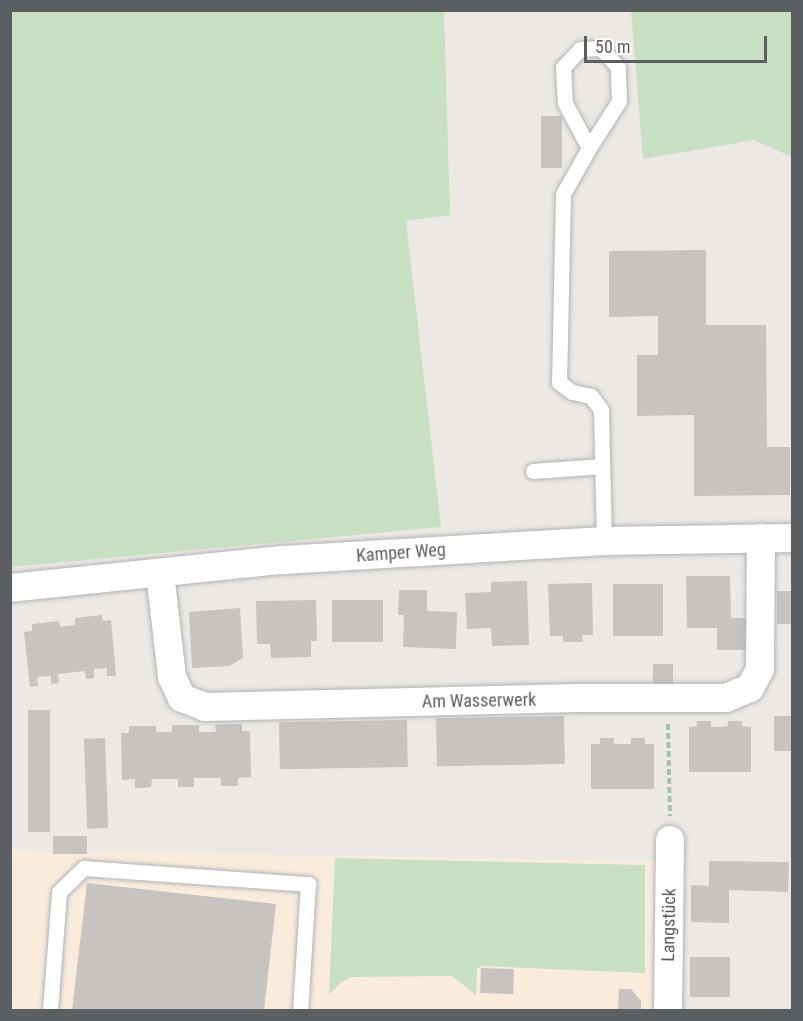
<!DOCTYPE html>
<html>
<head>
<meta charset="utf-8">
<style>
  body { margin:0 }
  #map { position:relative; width:803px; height:1021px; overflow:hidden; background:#ece8e3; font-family:"Roboto Condensed",sans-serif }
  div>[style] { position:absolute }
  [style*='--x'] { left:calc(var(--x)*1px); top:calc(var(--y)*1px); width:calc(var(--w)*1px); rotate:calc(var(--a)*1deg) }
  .commercial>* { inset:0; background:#f9ecdb; transform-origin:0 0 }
  .green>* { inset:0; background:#c8e0c2 }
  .building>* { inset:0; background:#c7c3c0; transform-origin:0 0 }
  .path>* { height:4px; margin-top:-2px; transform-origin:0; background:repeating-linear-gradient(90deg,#9fc5a3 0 6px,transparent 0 9px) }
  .roads { filter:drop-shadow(0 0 2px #b0b4b7) drop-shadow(0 0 2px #b0b4b7) }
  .lane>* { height:15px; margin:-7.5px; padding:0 7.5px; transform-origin:7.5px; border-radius:7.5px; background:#fff }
  .street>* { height:28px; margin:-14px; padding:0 14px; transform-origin:14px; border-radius:14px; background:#fff }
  span { translate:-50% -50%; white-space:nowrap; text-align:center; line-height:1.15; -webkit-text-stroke:6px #fff; paint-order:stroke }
  .street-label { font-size:18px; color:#5b5f62 }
  .frame { position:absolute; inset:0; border:12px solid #5b5f62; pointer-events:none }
  .scale { position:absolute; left:584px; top:36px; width:183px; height:27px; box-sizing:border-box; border:3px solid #5b5f62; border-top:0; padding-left:8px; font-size:18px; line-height:21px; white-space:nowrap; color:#5b5f62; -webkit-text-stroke:4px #fff; paint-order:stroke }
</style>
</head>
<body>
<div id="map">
  <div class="commercial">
    <div style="left:11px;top:850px;width:655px;height:160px;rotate:1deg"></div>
  </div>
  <div class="green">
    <div style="clip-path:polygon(11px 10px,444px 11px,450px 215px,406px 221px,441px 527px,11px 567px)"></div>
    <div style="clip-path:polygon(631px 11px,792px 11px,792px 157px,754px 140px,643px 159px)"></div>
    <div style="clip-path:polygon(335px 858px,645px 865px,645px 973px,480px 966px,477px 970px,476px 995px,452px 976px,351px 977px,340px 983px,329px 995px)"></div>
  </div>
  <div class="building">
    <div style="left:541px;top:116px;width:21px;height:52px"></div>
    <div style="clip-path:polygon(706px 250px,706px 325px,766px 325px,767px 447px,790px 447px,790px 495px,694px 496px,694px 415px,637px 416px,637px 355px,658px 355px,658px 316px,609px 317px,609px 251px)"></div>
    <div style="clip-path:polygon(686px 576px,730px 576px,731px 618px,750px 618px,750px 650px,717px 650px,717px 628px,687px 628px)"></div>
    <div style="clip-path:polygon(527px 581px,529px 645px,492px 646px,491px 628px,467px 629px,465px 593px,491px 592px,491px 582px)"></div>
    <div style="clip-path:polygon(592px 583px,593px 635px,582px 635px,583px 642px,563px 642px,563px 636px,550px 636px,548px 584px)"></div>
    <div style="left:613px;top:584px;width:50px;height:52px"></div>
    <div style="clip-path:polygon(399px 590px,427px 590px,427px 611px,457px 612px,456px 649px,403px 647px,404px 615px,398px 615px)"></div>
    <div style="left:777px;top:591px;width:15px;height:33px"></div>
    <div style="clip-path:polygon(316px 600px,317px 641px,311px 641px,311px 657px,271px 658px,270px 644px,257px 644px,256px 601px)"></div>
    <div style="left:332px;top:600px;width:51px;height:42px"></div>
    <div style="clip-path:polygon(240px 608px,243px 658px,229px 666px,192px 668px,189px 612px)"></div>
    <div style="clip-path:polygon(102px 615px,103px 621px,111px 620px,116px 676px,107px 676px,107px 668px,94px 669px,94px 678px,86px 679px,85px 671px,58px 674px,59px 683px,51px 684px,51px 676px,37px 677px,38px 686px,30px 687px,24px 632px,32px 631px,32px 624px,59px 621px,60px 627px,75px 625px,75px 618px)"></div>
    <div style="left:653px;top:664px;width:20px;height:25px"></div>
    <div style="left:28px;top:710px;width:22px;height:122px"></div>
    <div style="left:564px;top:716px;width:48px;height:128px;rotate:89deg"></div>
    <div style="left:774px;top:716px;width:18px;height:35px"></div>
    <div style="left:407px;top:720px;width:47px;height:128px;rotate:89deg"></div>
    <div style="clip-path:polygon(697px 721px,711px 721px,711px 727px,720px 727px,728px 726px,728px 721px,742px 721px,742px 726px,751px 727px,751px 772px,689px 772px,689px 727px,697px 726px)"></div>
    <div style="clip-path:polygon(229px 724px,242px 724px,242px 731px,250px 731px,251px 777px,238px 778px,238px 786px,221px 786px,221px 778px,194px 778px,194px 787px,178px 787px,178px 779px,152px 779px,151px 787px,143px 788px,135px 788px,135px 779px,122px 780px,121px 733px,129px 733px,129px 726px,156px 726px,156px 732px,172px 732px,172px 725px,199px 725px,199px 732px,216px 732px,215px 725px)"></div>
    <div style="left:105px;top:738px;width:90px;height:21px;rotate:88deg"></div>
    <div style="clip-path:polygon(600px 738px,614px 738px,614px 744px,631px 744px,631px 738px,645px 738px,645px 744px,654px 744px,654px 789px,591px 789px,591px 744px,600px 744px)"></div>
    <div style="left:53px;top:836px;width:34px;height:18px"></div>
    <div style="clip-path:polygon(709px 861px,789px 862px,788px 892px,729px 890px,729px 923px,691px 922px,691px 885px,709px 886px)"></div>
    <div style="clip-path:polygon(87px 883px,276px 904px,264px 1010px,72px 1010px)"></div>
    <div style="left:690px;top:957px;width:40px;height:40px"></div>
    <div style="left:481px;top:968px;width:33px;height:25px;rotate:2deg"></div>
    <div style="clip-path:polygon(619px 989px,631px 989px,641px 1001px,641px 1010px,618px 1010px)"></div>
  </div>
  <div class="path">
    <div style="--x:668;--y:724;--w:92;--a:88.8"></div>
  </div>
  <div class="roads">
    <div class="lane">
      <div style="--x:589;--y:148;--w:56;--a:-57.4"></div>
      <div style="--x:619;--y:101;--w:34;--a:-92"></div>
      <div style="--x:618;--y:67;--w:25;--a:-132"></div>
      <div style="--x:601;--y:48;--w:21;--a:177"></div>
      <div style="--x:580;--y:49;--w:25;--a:133"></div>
      <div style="--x:563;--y:67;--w:36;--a:87"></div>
      <div style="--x:565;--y:103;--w:51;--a:61.9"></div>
      <div style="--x:589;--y:148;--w:53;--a:119.5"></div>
      <div style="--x:563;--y:194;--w:188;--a:91.2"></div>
      <div style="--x:559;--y:382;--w:16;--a:38"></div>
      <div style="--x:572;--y:392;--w:19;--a:12"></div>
      <div style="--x:591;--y:396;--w:17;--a:54"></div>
      <div style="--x:601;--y:410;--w:131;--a:88.7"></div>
      <div style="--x:533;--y:471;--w:69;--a:-4.1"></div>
      <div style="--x:50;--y:1010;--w:118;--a:-85.6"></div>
      <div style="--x:59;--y:892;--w:35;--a:-44"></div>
      <div style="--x:84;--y:868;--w:225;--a:4.1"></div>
      <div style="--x:308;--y:884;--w:126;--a:93.6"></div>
    </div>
    <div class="street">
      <div style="--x:160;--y:573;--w:105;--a:83.4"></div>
      <div style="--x:172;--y:677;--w:23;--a:65"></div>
      <div style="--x:182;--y:698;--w:25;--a:21"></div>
      <div style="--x:205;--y:707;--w:371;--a:-1.4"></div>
      <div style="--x:576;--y:698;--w:150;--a:0"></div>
      <div style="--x:726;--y:698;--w:26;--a:-23"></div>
      <div style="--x:750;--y:688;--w:21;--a:-62"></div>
      <div style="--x:760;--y:669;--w:131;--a:-89.6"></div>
      <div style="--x:10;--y:588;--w:274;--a:-5.9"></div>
      <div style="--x:283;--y:560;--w:322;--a:-3.4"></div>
      <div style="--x:604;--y:541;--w:188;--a:-0.9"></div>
      <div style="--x:668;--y:1010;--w:170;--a:-89.3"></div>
    </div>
  </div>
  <div class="street-label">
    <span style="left:401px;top:553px;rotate:-4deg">Kamper Weg</span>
    <span style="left:479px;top:701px;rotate:-1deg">Am Wasserwerk</span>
    <span style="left:669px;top:925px;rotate:-89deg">Langstück</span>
  </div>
  <div class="frame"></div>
  <div class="scale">50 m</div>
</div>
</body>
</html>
